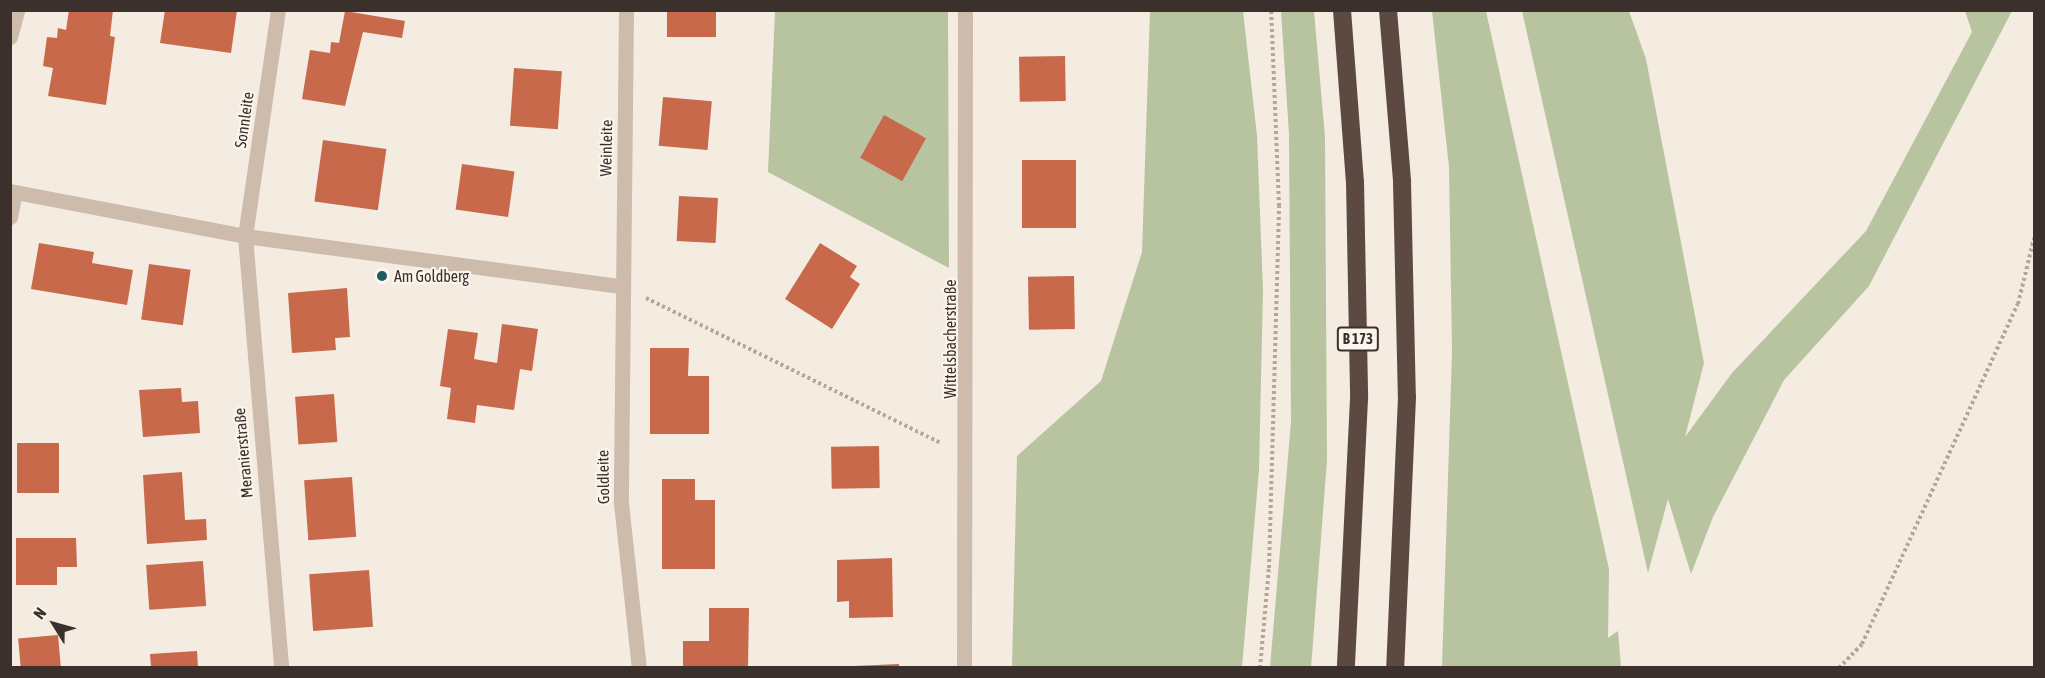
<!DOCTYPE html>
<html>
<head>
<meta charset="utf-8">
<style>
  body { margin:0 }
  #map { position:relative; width:2045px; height:678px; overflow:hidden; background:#f4ebe1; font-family:"Asap Condensed",sans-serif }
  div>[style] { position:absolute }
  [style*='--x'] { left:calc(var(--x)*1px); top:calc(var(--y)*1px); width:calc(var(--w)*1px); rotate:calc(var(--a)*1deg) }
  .green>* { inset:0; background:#b8c4a0 }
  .building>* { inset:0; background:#c8694b; transform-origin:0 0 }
  .path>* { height:4px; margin-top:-2px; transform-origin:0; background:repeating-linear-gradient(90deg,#b9a596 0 3px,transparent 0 6px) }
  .street>* { height:15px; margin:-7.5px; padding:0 7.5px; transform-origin:7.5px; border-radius:7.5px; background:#cdbbac }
  .highway>* { height:18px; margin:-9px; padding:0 9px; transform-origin:9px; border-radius:9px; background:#5c4a42 }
  .dots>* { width:16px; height:16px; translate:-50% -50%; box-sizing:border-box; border:3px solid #fbf5ee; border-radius:50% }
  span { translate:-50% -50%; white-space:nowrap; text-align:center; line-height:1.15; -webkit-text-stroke:4.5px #fbf5ee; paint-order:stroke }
  .shield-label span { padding:2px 4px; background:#fbf5ee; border:2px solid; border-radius:4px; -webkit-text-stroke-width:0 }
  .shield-label { font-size:15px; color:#3b302b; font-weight:700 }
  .street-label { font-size:16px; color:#3b302b }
  .poi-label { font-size:16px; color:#3b302b }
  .left { translate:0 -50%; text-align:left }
  .frame { position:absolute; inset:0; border:12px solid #3b302b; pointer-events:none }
  .north { position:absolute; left:24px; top:594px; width:60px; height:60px; -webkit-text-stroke:4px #fbf5ee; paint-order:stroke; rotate:307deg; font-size:16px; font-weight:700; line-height:24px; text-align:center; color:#3b302b }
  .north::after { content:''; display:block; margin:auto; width:21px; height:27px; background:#3b302b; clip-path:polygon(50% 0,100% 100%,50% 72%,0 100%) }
</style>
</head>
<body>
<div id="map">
  <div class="green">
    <div style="clip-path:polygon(775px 11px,948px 11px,949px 268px,768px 172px)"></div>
    <div style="clip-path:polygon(1150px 11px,1243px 11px,1257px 136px,1263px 290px,1259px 470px,1242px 667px,1012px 667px,1017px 456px,1101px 381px,1142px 252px)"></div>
    <div style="clip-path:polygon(1281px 11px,1314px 11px,1325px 137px,1327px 460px,1311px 668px,1270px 667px,1291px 422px,1289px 134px)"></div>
    <div style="clip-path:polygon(1432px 11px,1486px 11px,1609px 569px,1608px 638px,1618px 631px,1621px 667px,1442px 667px,1452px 352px,1449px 167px)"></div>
    <div style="clip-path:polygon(1522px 11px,1629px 11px,1646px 59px,1704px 363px,1685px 437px,1732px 373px,1866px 231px,1972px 32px,1965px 11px,2012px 11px,1869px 286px,1784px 380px,1713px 517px,1691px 574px,1668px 499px,1648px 573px)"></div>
  </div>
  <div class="building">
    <div style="clip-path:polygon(69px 10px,113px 10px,110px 36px,115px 37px,106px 105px,48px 96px,53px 68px,43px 66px,47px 37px,57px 38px,58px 28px,66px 30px)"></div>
    <div style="clip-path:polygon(165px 10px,237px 10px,231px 53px,160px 43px)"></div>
    <div style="left:667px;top:10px;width:49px;height:27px"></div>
    <div style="clip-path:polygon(345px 11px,405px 21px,402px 38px,363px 32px,345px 106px,302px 99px,310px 50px,330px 53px,331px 42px,339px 43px)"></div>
    <div style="left:1065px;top:56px;width:45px;height:46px;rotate:89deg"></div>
    <div style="left:514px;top:68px;width:48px;height:58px;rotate:4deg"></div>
    <div style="left:663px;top:97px;width:49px;height:49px;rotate:5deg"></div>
    <div style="left:884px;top:115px;width:48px;height:49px;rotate:29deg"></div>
    <div style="left:323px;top:140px;width:64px;height:62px;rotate:8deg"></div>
    <div style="left:1076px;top:160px;width:68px;height:54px;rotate:90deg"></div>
    <div style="left:462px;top:164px;width:53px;height:46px;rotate:8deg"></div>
    <div style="left:679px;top:196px;width:39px;height:45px;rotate:3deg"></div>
    <div style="clip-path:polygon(39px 243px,94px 252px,92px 263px,133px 270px,127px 305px,31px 289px)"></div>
    <div style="clip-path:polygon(820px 243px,857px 266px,850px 277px,860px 284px,832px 329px,785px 299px)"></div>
    <div style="left:149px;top:264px;width:42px;height:56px;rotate:8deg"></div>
    <div style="left:1074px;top:276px;width:53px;height:46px;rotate:89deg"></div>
    <div style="clip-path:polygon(347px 288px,350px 337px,335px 338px,336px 350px,292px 353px,288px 293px)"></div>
    <div style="clip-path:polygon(502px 324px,538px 329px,532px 371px,520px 369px,514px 410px,477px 405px,475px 423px,447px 419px,451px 388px,440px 386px,448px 329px,478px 333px,474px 359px,497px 363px)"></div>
    <div style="clip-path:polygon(650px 348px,689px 348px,688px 376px,709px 376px,709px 434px,650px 434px)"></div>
    <div style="clip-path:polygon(181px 388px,182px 402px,198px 401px,200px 433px,143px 437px,139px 390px)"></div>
    <div style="left:334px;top:394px;width:48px;height:39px;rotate:86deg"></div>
    <div style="left:17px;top:443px;width:42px;height:50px"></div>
    <div style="left:879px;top:446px;width:42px;height:48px;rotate:89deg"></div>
    <div style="clip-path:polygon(182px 472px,185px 520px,206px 519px,207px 540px,147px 544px,143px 475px)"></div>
    <div style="left:352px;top:477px;width:60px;height:48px;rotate:86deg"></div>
    <div style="clip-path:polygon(662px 479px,695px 479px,695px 500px,715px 500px,715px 569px,662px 569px)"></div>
    <div style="clip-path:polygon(16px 538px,76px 538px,77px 567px,57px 567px,57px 585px,16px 585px)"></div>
    <div style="clip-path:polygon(892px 558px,893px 617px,849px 618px,849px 601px,837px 602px,837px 560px)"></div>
    <div style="left:203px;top:561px;width:45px;height:57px;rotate:86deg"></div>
    <div style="left:369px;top:570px;width:57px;height:60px;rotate:86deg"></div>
    <div style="clip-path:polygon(709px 608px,749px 608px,748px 668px,683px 668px,683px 641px,709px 641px)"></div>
    <div style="left:58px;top:635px;width:33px;height:40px;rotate:85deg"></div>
    <div style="clip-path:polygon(197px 651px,198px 668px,151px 668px,150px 654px)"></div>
    <div style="clip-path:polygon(899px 664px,899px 668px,853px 668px,853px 666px)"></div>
  </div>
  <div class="path">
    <div style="--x:646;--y:298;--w:329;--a:26.2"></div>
    <div style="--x:1260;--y:668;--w:100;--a:-84.9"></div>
    <div style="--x:1269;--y:568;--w:362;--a:-88.4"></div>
    <div style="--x:1279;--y:206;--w:196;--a:-92.3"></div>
    <div style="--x:1839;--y:668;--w:33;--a:-46"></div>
    <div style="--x:1862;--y:644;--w:374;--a:-65.4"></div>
    <div style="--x:2018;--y:304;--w:68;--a:-76.4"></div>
  </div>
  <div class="street">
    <div style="--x:278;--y:10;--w:228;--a:98.3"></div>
    <div style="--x:245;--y:236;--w:433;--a:85.2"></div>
    <div style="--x:626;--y:10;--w:493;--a:90.6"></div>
    <div style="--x:621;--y:503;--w:166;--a:83.8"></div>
    <div style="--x:10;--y:37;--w:28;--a:-75"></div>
    <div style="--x:10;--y:191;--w:239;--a:10.8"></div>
    <div style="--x:245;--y:236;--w:379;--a:7.6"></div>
    <div style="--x:10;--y:217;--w:25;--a:-79"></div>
    <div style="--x:964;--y:668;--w:658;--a:-89.91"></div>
  </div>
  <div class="highway">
    <div style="--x:1342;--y:10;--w:172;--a:85.7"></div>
    <div style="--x:1355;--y:182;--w:217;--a:88.9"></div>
    <div style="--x:1359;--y:399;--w:269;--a:92.8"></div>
    <div style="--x:1388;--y:10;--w:173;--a:85.3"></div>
    <div style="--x:1402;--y:182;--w:215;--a:88.7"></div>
    <div style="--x:1407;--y:397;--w:271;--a:92.5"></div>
  </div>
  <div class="dots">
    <div style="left:382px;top:276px;background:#1f5a5e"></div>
  </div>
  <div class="shield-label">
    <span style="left:1358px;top:339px">B 173</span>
  </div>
  <div class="street-label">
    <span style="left:244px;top:120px;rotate:-82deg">Sonnleite</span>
    <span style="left:606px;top:148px;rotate:-89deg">Weinleite</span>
    <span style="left:950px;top:339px;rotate:-90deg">Wittelsbacherstraße</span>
    <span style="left:243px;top:453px;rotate:-95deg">Meranierstraße</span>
    <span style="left:603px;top:477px;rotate:-91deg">Goldleite</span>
  </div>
  <div class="poi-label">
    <span class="left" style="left:394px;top:276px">Am Goldberg</span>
  </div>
  <div class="frame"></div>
  <div class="north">N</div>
</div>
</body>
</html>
